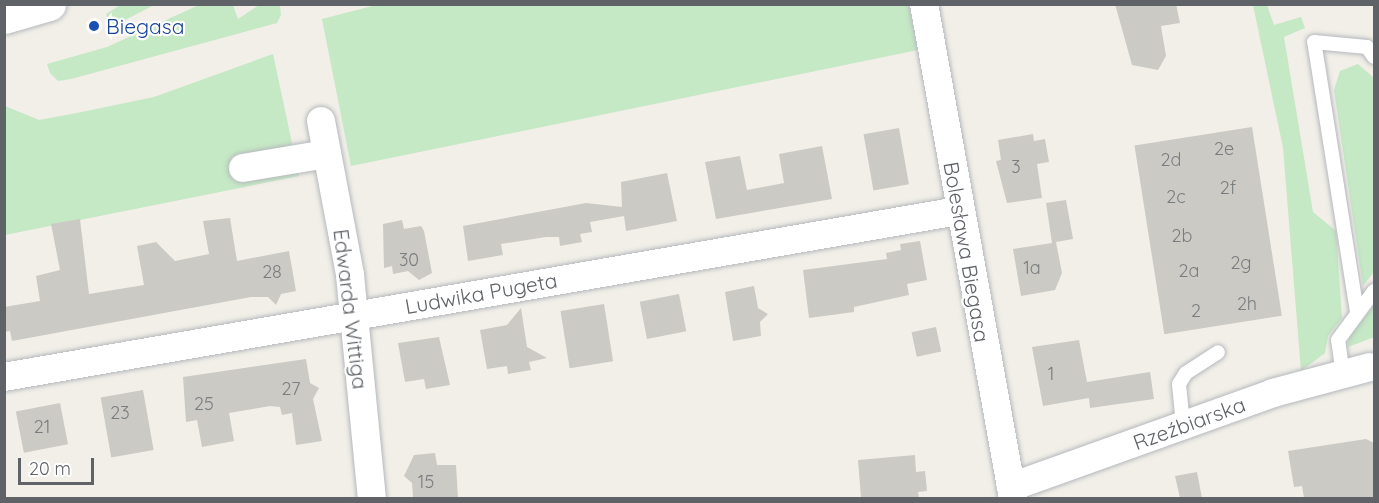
<!DOCTYPE html>
<html>
<head>
<meta charset="utf-8">
<style>
  body { margin:0 }
  #map { position:relative; width:1379px; height:503px; overflow:hidden; background:#f1efe8; font-family:Quicksand,sans-serif }
  div>[style] { position:absolute }
  [style*='--x'] { left:calc(var(--x)*1px); top:calc(var(--y)*1px); width:calc(var(--w)*1px); rotate:calc(var(--a)*1deg) }
  .green>* { inset:0; background:#c5e8c5 }
  .building>* { inset:0; background:#cccac5; transform-origin:0 0 }
  .roads { filter:drop-shadow(0 0 2px #b5b8bc) drop-shadow(0 0 2px #b5b8bc) }
  .lane>* { height:14px; margin:-7px; padding:0 7px; transform-origin:7px; border-radius:7px; background:#fff }
  .street>* { height:28px; margin:-14px; padding:0 14px; transform-origin:14px; border-radius:14px; background:#fff }
  .secondary>* { height:33px; margin:-16.5px; padding:0 16.5px; transform-origin:16.5px; border-radius:16.5px; background:#fff }
  .dots>* { width:16px; height:16px; translate:-50% -50%; box-sizing:border-box; border:3px solid #fff; border-radius:50% }
  span { translate:-50% -50%; white-space:nowrap; text-align:center; line-height:1.15; -webkit-text-stroke:4.5px #fff; paint-order:stroke }
  .number-label { font-size:18px; color:#7a7d7f }
  .number-label span { -webkit-text-stroke-width:0 }
  .transit-label { font-size:21px; color:#164399 }
  .left { translate:0 -50%; text-align:left }
  .street-label { font-size:21px; color:#5f6368 }
  .frame { position:absolute; inset:0; border:6px solid #5f6368; pointer-events:none }
  .scale { position:absolute; left:18px; top:458px; width:76px; height:27px; box-sizing:border-box; border:3px solid #5f6368; border-top:0; padding-left:8px; font-size:18px; line-height:21px; white-space:nowrap; color:#5f6368; -webkit-text-stroke:4px #fff; paint-order:stroke }
</style>
</head>
<body>
<div id="map">
  <div class="green">
    <div style="clip-path:polygon(122px 4px,154px 4px,154px 5px,110px 28px,106px 14px)"></div>
    <div style="clip-path:polygon(201px 4px,233px 5px,238px 19px,259px 5px,280px 5px,281px 15px,277px 23px,71px 79px,58px 81px,50px 73px,47px 64px,107px 47px)"></div>
    <div style="clip-path:polygon(380px 4px,909px 5px,918px 50px,351px 166px,322px 19px)"></div>
    <div style="clip-path:polygon(1253px 5px,1267px 5px,1274px 25px,1301px 17px,1305px 28px,1284px 37px,1313px 212px,1336px 231px,1342px 318px,1328px 336px,1325px 353px,1301px 371px,1283px 148px)"></div>
    <div style="clip-path:polygon(273px 54px,299px 176px,5px 235px,5px 106px,39px 120px,77px 113px,154px 97px)"></div>
    <div style="clip-path:polygon(1358px 64px,1374px 78px,1374px 272px,1363px 286px,1334px 90px,1340px 71px)"></div>
    <div style="clip-path:polygon(1374px 305px,1374px 337px,1348px 347px,1349px 337px)"></div>
  </div>
  <div class="building">
    <div style="clip-path:polygon(1115px 4px,1176px 4px,1180px 23px,1161px 26px,1166px 56px,1158px 70px,1132px 65px)"></div>
    <div style="left:1252px;top:127px;width:191px;height:119px;rotate:81deg"></div>
    <div style="left:899px;top:128px;width:57px;height:36px;rotate:80deg"></div>
    <div style="clip-path:polygon(1033px 134px,1034px 141px,1045px 139px,1049px 162px,1037px 164px,1042px 198px,1007px 203px,996px 161px,1001px 160px,998px 140px)"></div>
    <div style="clip-path:polygon(822px 146px,832px 199px,716px 219px,705px 162px,740px 156px,747px 190px,784px 183px,779px 154px)"></div>
    <div style="clip-path:polygon(667px 173px,677px 221px,626px 231px,624px 216px,590px 222px,592px 232px,580px 234px,582px 242px,560px 246px,559px 237px,546px 237px,501px 244px,503px 255px,468px 261px,463px 226px,586px 203px,622px 207px,621px 182px)"></div>
    <div style="clip-path:polygon(1066px 200px,1073px 239px,1056px 242px,1062px 273px,1055px 290px,1021px 296px,1013px 249px,1052px 243px,1046px 203px)"></div>
    <div style="clip-path:polygon(230px 218px,237px 261px,289px 251px,296px 291px,281px 294px,276px 305px,268px 297px,251px 297px,12px 341px,10px 331px,4px 332px,4px 307px,40px 301px,36px 276px,60px 270px,51px 224px,80px 219px,89px 294px,144px 285px,137px 246px,156px 242px,175px 261px,209px 254px,203px 221px)"></div>
    <div style="clip-path:polygon(402px 220px,404px 229px,421px 226px,424px 231px,432px 273px,419px 280px,408px 271px,393px 274px,392px 266px,384px 268px,383px 224px)"></div>
    <div style="clip-path:polygon(920px 241px,927px 280px,907px 284px,909px 295px,854px 307px,854px 312px,809px 318px,803px 270px,887px 259px,886px 253px,901px 250px,900px 244px)"></div>
    <div style="clip-path:polygon(754px 286px,758px 308px,768px 314px,760px 322px,761px 336px,733px 341px,725px 292px)"></div>
    <div style="left:679px;top:294px;width:38px;height:40px;rotate:79deg"></div>
    <div style="left:604px;top:304px;width:58px;height:44px;rotate:81deg"></div>
    <div style="clip-path:polygon(521px 308px,527px 347px,547px 358px,529px 362px,531px 370px,508px 374px,507px 366px,487px 369px,480px 330px,507px 325px)"></div>
    <div style="left:936px;top:327px;width:25px;height:25px;rotate:78deg"></div>
    <div style="clip-path:polygon(439px 337px,450px 385px,426px 389px,424px 379px,405px 382px,398px 343px)"></div>
    <div style="clip-path:polygon(1079px 340px,1087px 382px,1150px 372px,1154px 399px,1090px 408px,1089px 398px,1043px 406px,1032px 347px)"></div>
    <div style="clip-path:polygon(306px 359px,310px 383px,319px 388px,313px 399px,322px 441px,296px 445px,292px 413px,282px 415px,280px 407px,270px 406px,229px 413px,234px 441px,202px 447px,197px 420px,186px 422px,183px 377px)"></div>
    <div style="left:143px;top:390px;width:61px;height:43px;rotate:80deg"></div>
    <div style="left:60px;top:403px;width:42px;height:45px;rotate:79deg"></div>
    <div style="clip-path:polygon(1366px 439px,1374px 443px,1374px 498px,1304px 498px,1302px 486px,1294px 487px,1288px 451px)"></div>
    <div style="clip-path:polygon(435px 453px,437px 465px,456px 465px,458px 498px,413px 498px,412px 483px,404px 476px,414px 455px)"></div>
    <div style="clip-path:polygon(915px 455px,916px 472px,925px 471px,927px 491px,918px 492px,919px 498px,861px 498px,858px 460px)"></div>
    <div style="clip-path:polygon(1197px 472px,1202px 498px,1180px 498px,1175px 476px)"></div>
  </div>
  <div class="roads">
    <div class="lane">
      <div style="--x:1357;--y:312;--w:273;--a:-99"></div>
      <div style="--x:1314;--y:42;--w:53;--a:5.4"></div>
      <div style="--x:1367;--y:47;--w:12;--a:55"></div>
      <div style="--x:1343;--y:375;--w:35;--a:-98"></div>
      <div style="--x:1338;--y:340;--w:61;--a:-53.7"></div>
      <div style="--x:1183;--y:425;--w:41;--a:-95.6"></div>
      <div style="--x:1179;--y:384;--w:13;--a:-58"></div>
      <div style="--x:1186;--y:373;--w:38;--a:-33"></div>
    </div>
    <div class="street">
      <div style="--x:924;--y:4;--w:502;--a:79.79"></div>
      <div style="--x:321;--y:121;--w:157;--a:79.3"></div>
      <div style="--x:350;--y:275;--w:224;--a:84.4"></div>
      <div style="--x:243;--y:168;--w:85;--a:-9.5"></div>
      <div style="--x:4;--y:377;--w:968;--a:-9.87"></div>
      <div style="--x:1011;--y:487;--w:278;--a:-19.7"></div>
      <div style="--x:1273;--y:393;--w:100;--a:-15"></div>
    </div>
    <div class="secondary">
      <div style="--x:4;--y:17;--w:47;--a:-16.1"></div>
    </div>
  </div>
  <div class="dots">
    <div style="left:94px;top:26px;background:#1a4fb4"></div>
  </div>
  <div class="number-label">
    <span style="left:1224px;top:149px">2e</span>
    <span style="left:1171px;top:160px">2d</span>
    <span style="left:1016px;top:167px">3</span>
    <span style="left:1228px;top:188px">2f</span>
    <span style="left:1176px;top:197px">2c</span>
    <span style="left:1182px;top:236px">2b</span>
    <span style="left:409px;top:260px">30</span>
    <span style="left:1241px;top:263px">2g</span>
    <span style="left:1032px;top:268px">1a</span>
    <span style="left:1189px;top:271px">2a</span>
    <span style="left:272px;top:272px">28</span>
    <span style="left:1247px;top:304px">2h</span>
    <span style="left:1196px;top:311px">2</span>
    <span style="left:1051px;top:374px">1</span>
    <span style="left:291px;top:389px">27</span>
    <span style="left:204px;top:404px">25</span>
    <span style="left:120px;top:413px">23</span>
    <span style="left:42px;top:427px">21</span>
    <span style="left:426px;top:482px">15</span>
  </div>
  <div class="transit-label">
    <span class="left" style="left:106px;top:26px">Biegasa</span>
  </div>
  <div class="street-label">
    <span style="left:967px;top:252px;rotate:80deg">Bolesława Biegasa</span>
    <span style="left:481px;top:293px;rotate:-10deg">Ludwika Pugeta</span>
    <span style="left:351px;top:309px;rotate:83deg">Edwarda Wittiga</span>
    <span style="left:1189px;top:423px;rotate:-20deg">Rzeźbiarska</span>
  </div>
  <div class="frame"></div>
  <div class="scale">20 m</div>
</div>
</body>
</html>
